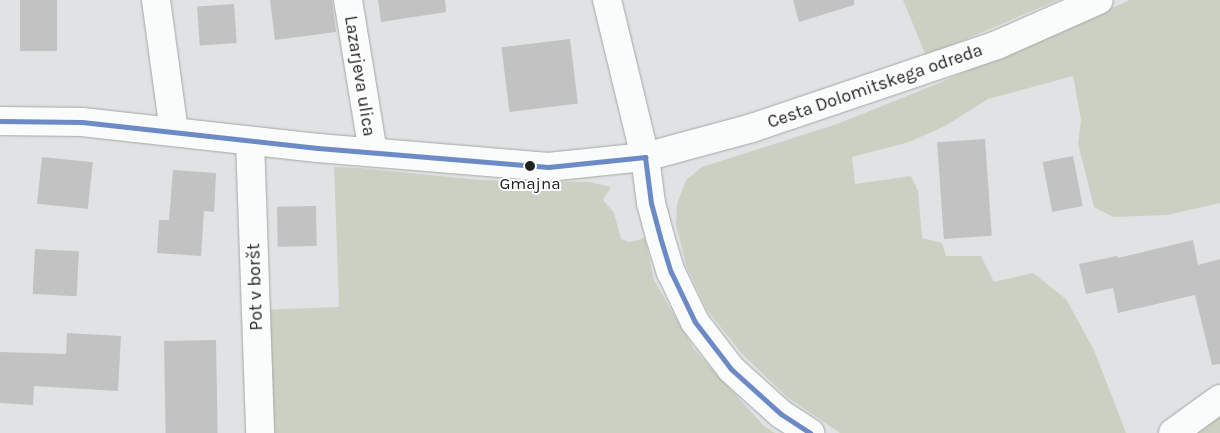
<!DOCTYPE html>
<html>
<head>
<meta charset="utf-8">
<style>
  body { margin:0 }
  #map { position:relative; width:1220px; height:433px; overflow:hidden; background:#e0e2e4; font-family:Karla,sans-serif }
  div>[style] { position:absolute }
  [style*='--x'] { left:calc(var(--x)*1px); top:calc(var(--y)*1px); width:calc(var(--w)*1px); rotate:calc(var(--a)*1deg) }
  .green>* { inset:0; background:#cbd1c2 }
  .building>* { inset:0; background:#c2c2c3; transform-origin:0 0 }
  .roads { filter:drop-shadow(0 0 1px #a5a6a7) drop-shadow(0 0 1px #a5a6a7) }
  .minor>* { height:28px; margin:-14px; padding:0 14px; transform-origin:14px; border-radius:14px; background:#fafbfb }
  .tertiary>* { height:28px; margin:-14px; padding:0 14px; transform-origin:14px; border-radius:14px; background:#fafbfb }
  .bus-1>* { height:5px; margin:-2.5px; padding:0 2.5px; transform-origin:2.5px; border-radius:2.5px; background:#6c8bc6 }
  .dots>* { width:14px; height:14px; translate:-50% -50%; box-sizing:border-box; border:2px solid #fff; border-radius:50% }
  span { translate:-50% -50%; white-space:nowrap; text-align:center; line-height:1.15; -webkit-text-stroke:4px #fff; paint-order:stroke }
  .bus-label { font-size:17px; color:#212223 }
  .street-label { font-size:18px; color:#212223 }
</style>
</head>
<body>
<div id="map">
  <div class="green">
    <div style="clip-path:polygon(903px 0,1058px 0,926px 56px)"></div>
    <div style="clip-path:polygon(1130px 0,1220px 0,1220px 203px,1167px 215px,1113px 217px,1094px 207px,1078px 144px,1081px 120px,1073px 76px,988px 99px,945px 126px,909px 142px,852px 157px,855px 184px,911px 176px,918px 191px,922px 238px,942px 243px,946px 256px,981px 256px,994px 282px,1033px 273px,1066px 299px,1094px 350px,1126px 433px,840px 433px,787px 397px,742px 354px,707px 310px,686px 265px,676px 225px,677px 204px,686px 180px,702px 167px,837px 124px,937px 84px)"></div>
    <div style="clip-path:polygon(334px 167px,360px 168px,480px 180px,590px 182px,611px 187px,603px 200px,614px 213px,621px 239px,630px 242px,645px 238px,654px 280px,694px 349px,764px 426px,775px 433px,267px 433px,261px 310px,339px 307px)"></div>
    <div style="clip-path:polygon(1220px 412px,1220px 433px,1190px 433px)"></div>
  </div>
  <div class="building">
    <div style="left:20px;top:0;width:37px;height:51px"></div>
    <div style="clip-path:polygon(270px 0,332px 0,336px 32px,275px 40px)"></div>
    <div style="clip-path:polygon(378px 0,445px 0,446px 12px,381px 22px)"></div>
    <div style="clip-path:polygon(793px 0,854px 0,854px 5px,799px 22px)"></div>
    <div style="left:234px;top:4px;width:39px;height:37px;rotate:86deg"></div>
    <div style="left:570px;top:39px;width:65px;height:69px;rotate:83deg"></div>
    <div style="left:985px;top:139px;width:97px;height:48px;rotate:86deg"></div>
    <div style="left:1073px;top:156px;width:51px;height:31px;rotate:79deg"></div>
    <div style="left:42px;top:157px;width:51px;height:47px;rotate:6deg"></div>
    <div style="clip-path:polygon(173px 170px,216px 173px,214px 212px,204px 211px,201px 256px,157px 253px,159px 220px,169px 220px)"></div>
    <div style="left:316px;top:206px;width:40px;height:39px;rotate:89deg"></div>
    <div style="clip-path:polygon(1193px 240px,1198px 265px,1220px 259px,1220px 364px,1212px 365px,1195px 295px,1118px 313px,1113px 288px,1086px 294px,1079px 264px,1117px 256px,1118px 258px)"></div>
    <div style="left:35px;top:249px;width:44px;height:45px;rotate:3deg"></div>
    <div style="clip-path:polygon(67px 333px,121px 336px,118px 391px,34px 386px,33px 405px,0 403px,0 352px,66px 354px)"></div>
    <div style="left:216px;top:340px;width:93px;height:52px;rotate:89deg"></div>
  </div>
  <div class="roads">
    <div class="minor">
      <div style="--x:156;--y:0;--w:132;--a:82.2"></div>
      <div style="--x:348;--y:0;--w:154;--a:80.7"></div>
      <div style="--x:607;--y:0;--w:162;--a:76.4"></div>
      <div style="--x:250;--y:141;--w:292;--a:88"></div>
      <div style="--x:1173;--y:433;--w:58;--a:-35.9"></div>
    </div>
    <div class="tertiary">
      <div style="--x:0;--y:121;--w:82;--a:0.7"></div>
      <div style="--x:82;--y:122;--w:237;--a:6.3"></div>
      <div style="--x:318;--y:148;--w:231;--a:4.7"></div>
      <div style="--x:548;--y:167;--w:98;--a:-5.9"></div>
      <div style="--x:645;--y:157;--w:111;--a:-15.2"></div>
      <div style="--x:752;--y:128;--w:259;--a:-18.7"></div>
      <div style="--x:997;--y:45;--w:111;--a:-23.8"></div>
      <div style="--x:645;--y:157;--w:46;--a:82.6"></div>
      <div style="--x:651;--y:203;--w:35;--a:75"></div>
      <div style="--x:660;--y:237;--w:37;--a:73"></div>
      <div style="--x:671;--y:272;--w:55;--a:64.4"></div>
      <div style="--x:695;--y:322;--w:59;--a:52.5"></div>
      <div style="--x:731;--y:369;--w:67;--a:42"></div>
      <div style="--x:781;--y:414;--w:35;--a:33"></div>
    </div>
  </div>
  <div class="bus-1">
    <div style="--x:0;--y:121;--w:82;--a:0.7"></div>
    <div style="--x:82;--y:122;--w:237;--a:6.3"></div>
    <div style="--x:318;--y:148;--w:231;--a:4.7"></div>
    <div style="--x:548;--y:167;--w:98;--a:-5.9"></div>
    <div style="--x:645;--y:157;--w:46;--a:82.6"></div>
    <div style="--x:651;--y:203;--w:35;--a:75"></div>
    <div style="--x:660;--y:237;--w:37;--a:73"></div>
    <div style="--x:671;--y:272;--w:55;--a:64.4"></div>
    <div style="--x:695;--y:322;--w:59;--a:52.5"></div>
    <div style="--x:731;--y:369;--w:67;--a:42"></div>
    <div style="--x:781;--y:414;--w:35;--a:33"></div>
  </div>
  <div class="dots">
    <div style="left:530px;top:166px;background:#212223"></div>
  </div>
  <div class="bus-label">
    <span style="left:530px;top:184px">Gmajna</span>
  </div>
  <div class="street-label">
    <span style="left:360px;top:76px;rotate:81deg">Lazarjeva ulica</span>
    <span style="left:875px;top:86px;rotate:-19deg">Cesta Dolomitskega odreda</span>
    <span style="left:255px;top:287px;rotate:-92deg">Pot v boršt</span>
  </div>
</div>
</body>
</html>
